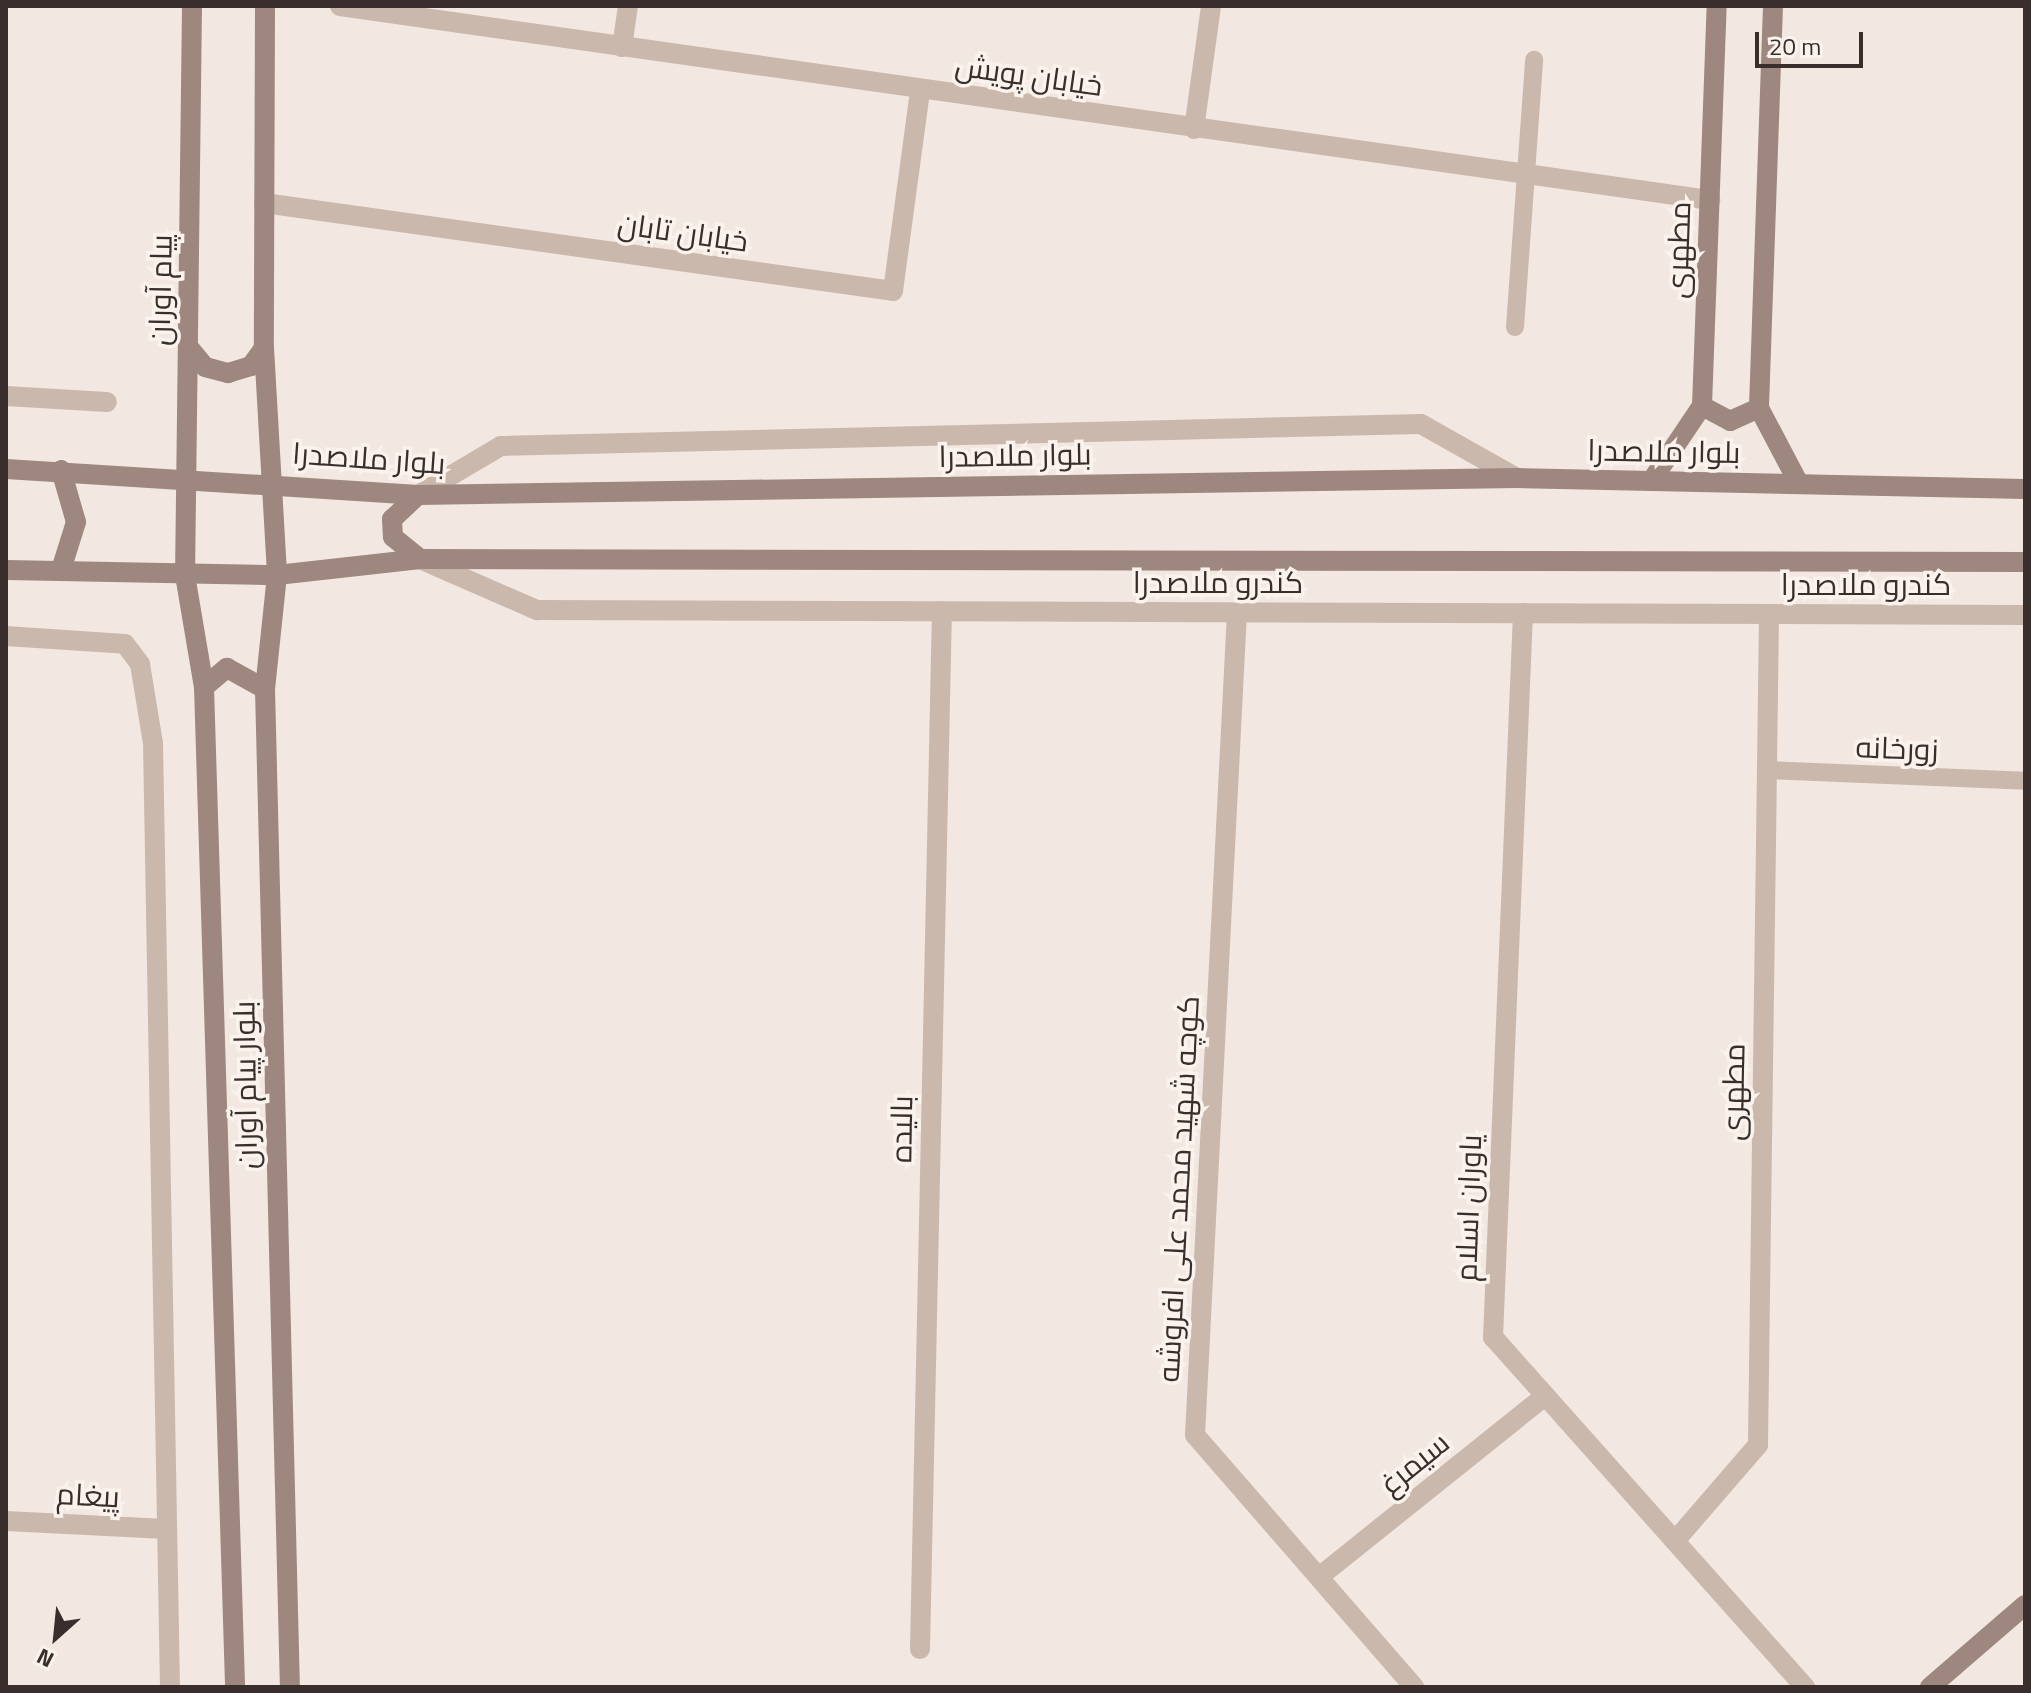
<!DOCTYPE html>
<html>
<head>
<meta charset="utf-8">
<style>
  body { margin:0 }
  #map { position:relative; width:2031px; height:1693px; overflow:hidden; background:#f2e8e1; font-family:"Titillium Web",Cairo,sans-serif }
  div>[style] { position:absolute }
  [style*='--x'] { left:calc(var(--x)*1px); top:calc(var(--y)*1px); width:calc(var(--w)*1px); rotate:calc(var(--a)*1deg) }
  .lane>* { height:18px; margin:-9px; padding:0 9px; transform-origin:9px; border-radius:9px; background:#cab8ad }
  .street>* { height:20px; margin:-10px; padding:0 10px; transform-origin:10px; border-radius:10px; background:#cab8ad }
  .secondary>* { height:20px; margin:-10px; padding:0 10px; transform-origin:10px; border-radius:10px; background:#9d877e }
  span { translate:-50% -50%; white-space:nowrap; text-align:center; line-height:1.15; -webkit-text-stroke:7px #faf3ed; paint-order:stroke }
  .street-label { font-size:30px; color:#392e2b }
  .frame { position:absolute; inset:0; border:8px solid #392e2b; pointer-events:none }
  .north { position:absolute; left:16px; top:1597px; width:80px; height:80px; -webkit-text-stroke:6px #faf3ed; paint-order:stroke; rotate:207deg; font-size:22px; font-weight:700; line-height:32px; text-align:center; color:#392e2b }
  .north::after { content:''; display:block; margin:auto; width:28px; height:36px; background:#392e2b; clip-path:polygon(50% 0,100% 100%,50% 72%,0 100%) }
  .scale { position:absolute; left:1755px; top:32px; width:108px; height:36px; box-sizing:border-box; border:4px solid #392e2b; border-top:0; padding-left:10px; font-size:24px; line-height:28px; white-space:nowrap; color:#392e2b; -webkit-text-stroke:6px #faf3ed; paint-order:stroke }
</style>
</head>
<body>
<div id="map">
  <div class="lane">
    <div style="--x:1515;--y:327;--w:268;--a:-85.9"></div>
    <div style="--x:1767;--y:770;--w:258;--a:2.4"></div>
  </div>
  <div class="street">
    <div style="--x:340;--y:6;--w:1384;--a:8.06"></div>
    <div style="--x:622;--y:47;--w:41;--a:-81.7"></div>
    <div style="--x:1194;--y:129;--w:124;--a:-82.1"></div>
    <div style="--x:264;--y:203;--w:635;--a:7.96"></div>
    <div style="--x:893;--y:291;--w:203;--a:-82.3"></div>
    <div style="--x:6;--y:396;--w:101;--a:3.4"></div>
    <div style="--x:418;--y:495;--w:96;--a:-30.6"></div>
    <div style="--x:501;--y:446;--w:920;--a:-1.37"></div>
    <div style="--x:1421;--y:424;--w:110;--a:29.4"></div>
    <div style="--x:420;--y:559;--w:128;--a:23.6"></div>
    <div style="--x:537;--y:610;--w:1488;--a:0.19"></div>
    <div style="--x:1237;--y:612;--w:824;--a:92.92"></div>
    <div style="--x:1195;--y:1435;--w:334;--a:49"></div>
    <div style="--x:1523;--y:613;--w:725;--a:92.37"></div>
    <div style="--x:1493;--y:1337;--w:469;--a:48.3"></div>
    <div style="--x:6;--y:636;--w:119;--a:3.8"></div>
    <div style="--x:125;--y:644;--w:25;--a:53"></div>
    <div style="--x:140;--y:664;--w:80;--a:80.7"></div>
    <div style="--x:153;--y:743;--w:944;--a:88.97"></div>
    <div style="--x:6;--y:1521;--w:160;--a:2.9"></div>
    <div style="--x:1675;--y:1541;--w:127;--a:-49.2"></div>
    <div style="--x:1758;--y:1445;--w:831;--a:-89.24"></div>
    <div style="--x:1319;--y:1577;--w:290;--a:-38.7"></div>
    <div style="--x:920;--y:1649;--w:1038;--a:-88.79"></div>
  </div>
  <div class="secondary">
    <div style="--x:192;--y:6;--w:569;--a:90.7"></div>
    <div style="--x:185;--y:575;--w:114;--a:80.4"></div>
    <div style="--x:204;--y:687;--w:1000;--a:88.22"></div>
    <div style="--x:265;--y:6;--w:342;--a:90.2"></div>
    <div style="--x:264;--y:348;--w:227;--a:86.7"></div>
    <div style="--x:277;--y:575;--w:115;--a:96"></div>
    <div style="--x:265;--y:689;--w:998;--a:88.57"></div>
    <div style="--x:1773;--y:6;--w:402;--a:92"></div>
    <div style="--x:1759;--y:408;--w:86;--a:62.2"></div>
    <div style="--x:190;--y:349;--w:23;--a:50"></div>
    <div style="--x:205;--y:367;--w:24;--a:15"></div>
    <div style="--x:228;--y:373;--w:24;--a:-17"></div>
    <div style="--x:251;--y:366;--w:22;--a:-54"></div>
    <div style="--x:1702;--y:406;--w:32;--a:28"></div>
    <div style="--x:1730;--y:421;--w:32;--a:-24"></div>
    <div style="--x:6;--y:469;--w:413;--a:3.6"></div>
    <div style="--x:418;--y:495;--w:1099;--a:-0.89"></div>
    <div style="--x:1517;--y:478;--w:508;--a:1.24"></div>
    <div style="--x:61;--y:470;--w:54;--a:73.9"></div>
    <div style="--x:76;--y:522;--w:50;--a:107.4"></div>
    <div style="--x:1652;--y:480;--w:89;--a:-56"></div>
    <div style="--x:1702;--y:406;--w:400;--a:-87.9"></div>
    <div style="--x:418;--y:495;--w:35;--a:137"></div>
    <div style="--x:392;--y:519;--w:18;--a:87"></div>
    <div style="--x:393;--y:537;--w:35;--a:39"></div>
    <div style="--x:6;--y:570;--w:271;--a:1.1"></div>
    <div style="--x:277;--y:575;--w:144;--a:-6.4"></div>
    <div style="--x:420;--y:559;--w:1605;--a:0.11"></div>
    <div style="--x:204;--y:687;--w:30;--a:-40"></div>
    <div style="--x:227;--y:668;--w:43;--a:28.9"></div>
    <div style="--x:1930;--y:1687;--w:125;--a:-40.8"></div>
  </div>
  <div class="street-label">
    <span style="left:1029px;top:75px;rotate:8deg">خیابان پویش</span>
    <span style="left:683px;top:232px;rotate:8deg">خیابان تابان</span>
    <span style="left:1678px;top:250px;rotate:-88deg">مطهری</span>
    <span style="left:160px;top:290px;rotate:-89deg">پیام آوران</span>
    <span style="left:1664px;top:451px;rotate:1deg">بلوار ملاصدرا</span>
    <span style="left:1015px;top:455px;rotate:-1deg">بلوار ملاصدرا</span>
    <span style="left:369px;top:458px;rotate:4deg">بلوار ملاصدرا</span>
    <span style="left:1218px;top:582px">کندرو ملاصدرا</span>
    <span style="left:1866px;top:584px">کندرو ملاصدرا</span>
    <span style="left:1897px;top:748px;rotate:2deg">زورخانه</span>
    <span style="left:245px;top:1085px;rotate:-91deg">بلوار پیام آوران</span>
    <span style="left:1733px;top:1092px;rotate:-89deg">مطهری</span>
    <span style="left:901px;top:1129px;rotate:-89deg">بالیده</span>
    <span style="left:1178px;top:1189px;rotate:-87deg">کوچه شهید محمد علی افروشه</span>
    <span style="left:1468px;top:1208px;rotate:-88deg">یاوران اسلام</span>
    <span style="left:1414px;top:1463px;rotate:-39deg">سیمرغ</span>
    <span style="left:88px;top:1495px;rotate:3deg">پیغام</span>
  </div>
  <div class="frame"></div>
  <div class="north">N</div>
  <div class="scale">20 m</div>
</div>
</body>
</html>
